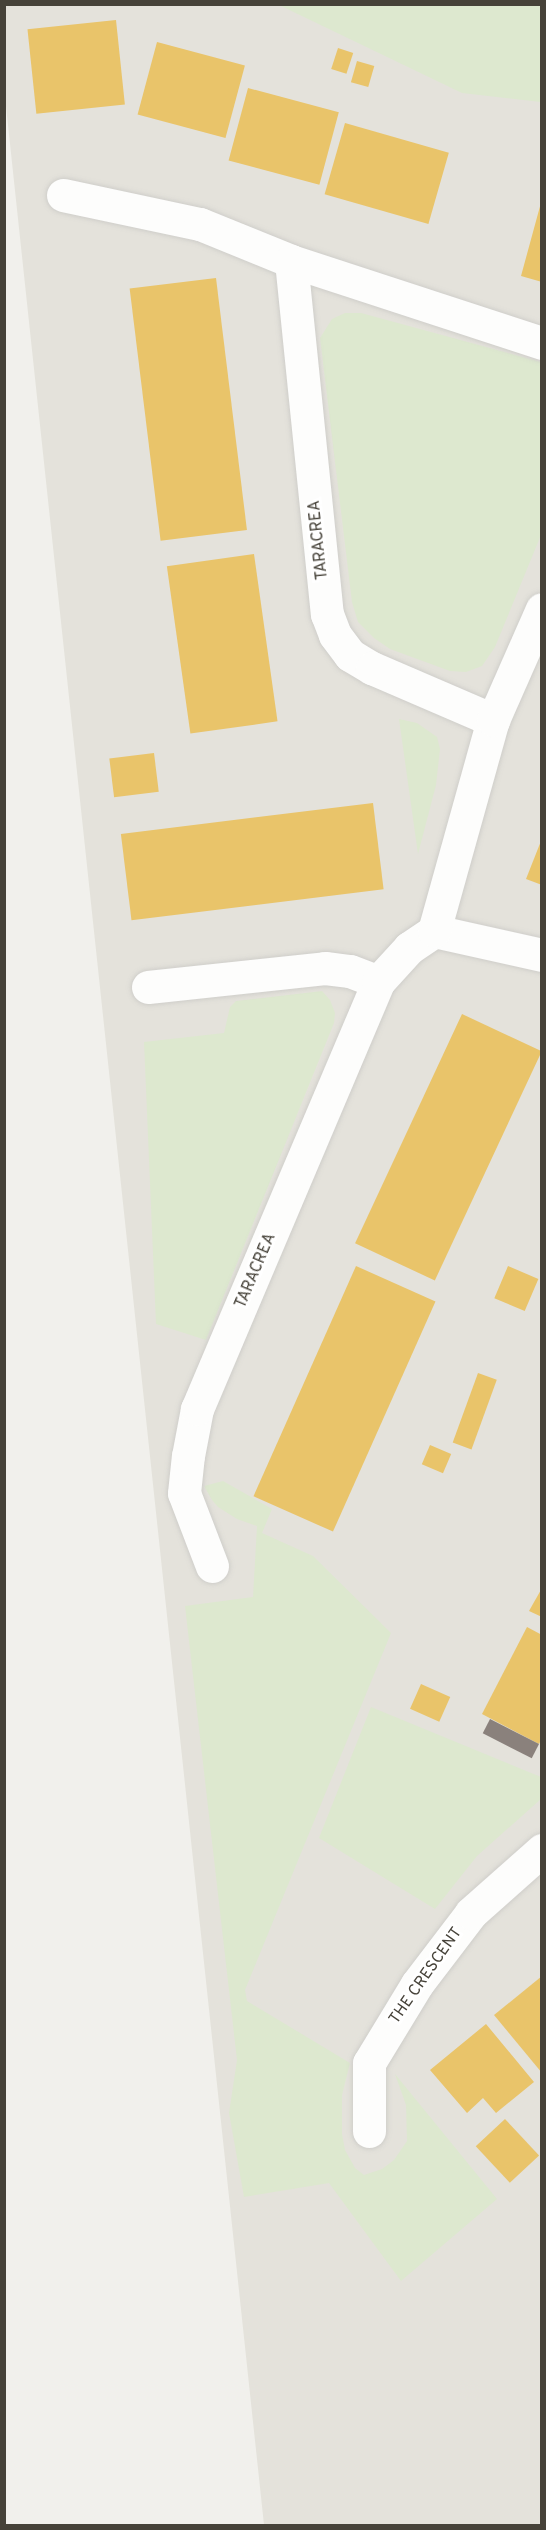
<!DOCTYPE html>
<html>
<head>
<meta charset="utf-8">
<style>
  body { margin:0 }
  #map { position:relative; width:546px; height:2530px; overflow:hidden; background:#f1f0ec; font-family:Overpass,sans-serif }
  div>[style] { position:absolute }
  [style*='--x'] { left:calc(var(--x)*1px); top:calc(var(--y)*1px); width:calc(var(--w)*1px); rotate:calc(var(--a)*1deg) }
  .residential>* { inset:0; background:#e4e2db }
  .green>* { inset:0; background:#dde8cf }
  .homes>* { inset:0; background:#e9c46a; transform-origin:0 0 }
  .industry>* { inset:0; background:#8a817c; transform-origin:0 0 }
  .roads { filter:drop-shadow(0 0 2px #cfceca) drop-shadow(0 0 2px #cfceca) }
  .minor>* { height:33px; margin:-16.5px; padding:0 16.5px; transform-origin:16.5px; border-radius:16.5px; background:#fdfdfc }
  span { translate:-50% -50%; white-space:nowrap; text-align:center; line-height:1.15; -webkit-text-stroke:6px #fff; paint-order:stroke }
  .street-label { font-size:16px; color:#464239 }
  .frame { position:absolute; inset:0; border:6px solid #464239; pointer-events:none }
</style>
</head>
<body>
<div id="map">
  <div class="residential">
    <div style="clip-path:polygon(4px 5px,541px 5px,541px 2525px,264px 2525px,5px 97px)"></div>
  </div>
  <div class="green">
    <div style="clip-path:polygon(279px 5px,541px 5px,541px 102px,462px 93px)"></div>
    <div style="clip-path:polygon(345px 313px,361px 313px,541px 362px,541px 535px,495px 647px,482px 666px,466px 672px,450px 671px,390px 649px,374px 638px,358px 622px,352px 602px,320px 338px,332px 319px)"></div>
    <div style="clip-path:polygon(399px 719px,417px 723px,437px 737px,440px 749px,436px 785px,418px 854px)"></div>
    <div style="clip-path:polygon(322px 991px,330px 1000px,335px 1013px,334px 1023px,206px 1340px,156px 1324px,144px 1042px,224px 1033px,230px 1007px,236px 1001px)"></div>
    <div style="clip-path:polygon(223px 1481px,272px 1509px,262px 1533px,313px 1556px,391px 1633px,245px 1990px,247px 2001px,350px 2063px,342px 2095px,342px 2134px,345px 2150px,355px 2168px,364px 2175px,382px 2169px,394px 2160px,407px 2141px,406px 2105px,395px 2074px,497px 2199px,401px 2281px,329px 2183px,244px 2197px,229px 2113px,237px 2060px,185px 1606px,253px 1597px,257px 1526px,237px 1519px,218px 1507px,212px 1500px,204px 1486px)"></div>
    <div style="clip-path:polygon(371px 1707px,541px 1777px,541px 1799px,477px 1856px,435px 1909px,319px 1838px)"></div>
  </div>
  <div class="homes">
    <div style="left:116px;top:20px;width:85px;height:89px;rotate:84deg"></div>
    <div style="left:157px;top:42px;width:91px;height:75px;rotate:15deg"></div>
    <div style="left:338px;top:48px;width:16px;height:22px;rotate:18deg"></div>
    <div style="left:357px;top:61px;width:18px;height:22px;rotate:16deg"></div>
    <div style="left:248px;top:88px;width:94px;height:75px;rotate:15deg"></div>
    <div style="left:345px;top:123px;width:108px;height:74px;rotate:16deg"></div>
    <div style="clip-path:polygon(542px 199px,542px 282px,521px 276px)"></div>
    <div style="left:216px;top:278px;width:254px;height:87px;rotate:83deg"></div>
    <div style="left:254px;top:554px;width:169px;height:88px;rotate:82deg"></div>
    <div style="left:154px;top:753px;width:39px;height:45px;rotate:83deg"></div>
    <div style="left:373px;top:803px;width:87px;height:254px;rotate:83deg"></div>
    <div style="clip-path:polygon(541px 841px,542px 841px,542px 885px,526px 879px)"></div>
    <div style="left:462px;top:1014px;width:88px;height:253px;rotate:25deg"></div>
    <div style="left:356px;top:1266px;width:87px;height:252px;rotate:24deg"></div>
    <div style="left:508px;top:1266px;width:33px;height:35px;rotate:23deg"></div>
    <div style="left:478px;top:1373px;width:20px;height:74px;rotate:20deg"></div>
    <div style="left:430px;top:1445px;width:23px;height:21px;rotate:23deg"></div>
    <div style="clip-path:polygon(542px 1588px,542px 1617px,529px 1611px)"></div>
    <div style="clip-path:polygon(527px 1627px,542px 1635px,542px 1738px,539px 1744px,482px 1714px)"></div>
    <div style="left:421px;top:1684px;width:32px;height:27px;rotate:24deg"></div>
    <div style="clip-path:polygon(542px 1976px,542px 2073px,494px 2015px)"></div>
    <div style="clip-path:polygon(486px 2024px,534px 2082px,496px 2113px,483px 2098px,467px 2113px,430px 2070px)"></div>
    <div style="left:505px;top:2119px;width:50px;height:40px;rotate:47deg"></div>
  </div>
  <div class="industry">
    <div style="left:490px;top:1719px;width:55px;height:16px;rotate:27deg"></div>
  </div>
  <div class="roads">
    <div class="minor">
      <div style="--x:63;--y:195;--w:140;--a:12"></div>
      <div style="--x:200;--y:224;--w:98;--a:22.1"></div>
      <div style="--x:291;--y:261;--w:264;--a:18.1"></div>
      <div style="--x:291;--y:261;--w:355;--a:84.2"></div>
      <div style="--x:327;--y:614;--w:22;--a:69"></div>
      <div style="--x:335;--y:635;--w:25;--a:53"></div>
      <div style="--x:350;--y:655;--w:26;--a:31"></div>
      <div style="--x:372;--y:668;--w:132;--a:23.3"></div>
      <div style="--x:434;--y:931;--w:111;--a:12.5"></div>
      <div style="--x:148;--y:987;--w:178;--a:-6.1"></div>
      <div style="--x:325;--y:968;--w:25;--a:7"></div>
      <div style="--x:350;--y:971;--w:30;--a:21"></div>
      <div style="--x:212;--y:1566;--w:78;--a:-111"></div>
      <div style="--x:184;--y:1493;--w:37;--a:-84"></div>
      <div style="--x:188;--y:1456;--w:48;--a:-79.2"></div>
      <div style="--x:197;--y:1409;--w:464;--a:-67"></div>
      <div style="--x:378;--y:982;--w:46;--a:-47.6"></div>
      <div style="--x:409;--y:948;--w:30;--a:-34"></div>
      <div style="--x:434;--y:931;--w:219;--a:-74.4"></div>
      <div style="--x:493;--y:720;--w:121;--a:-66.2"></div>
      <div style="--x:369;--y:2131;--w:68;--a:-90"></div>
      <div style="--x:369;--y:2063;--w:92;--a:-58.7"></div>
      <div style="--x:417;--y:1984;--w:89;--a:-52.7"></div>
      <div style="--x:471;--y:1913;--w:95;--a:-41.6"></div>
    </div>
  </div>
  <div class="street-label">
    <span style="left:319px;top:540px;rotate:-96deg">TARACREA</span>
    <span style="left:256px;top:1271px;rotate:-67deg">TARACREA</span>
    <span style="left:426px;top:1976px;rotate:-55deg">THE CRESCENT</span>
  </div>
  <div class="frame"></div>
</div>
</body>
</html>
